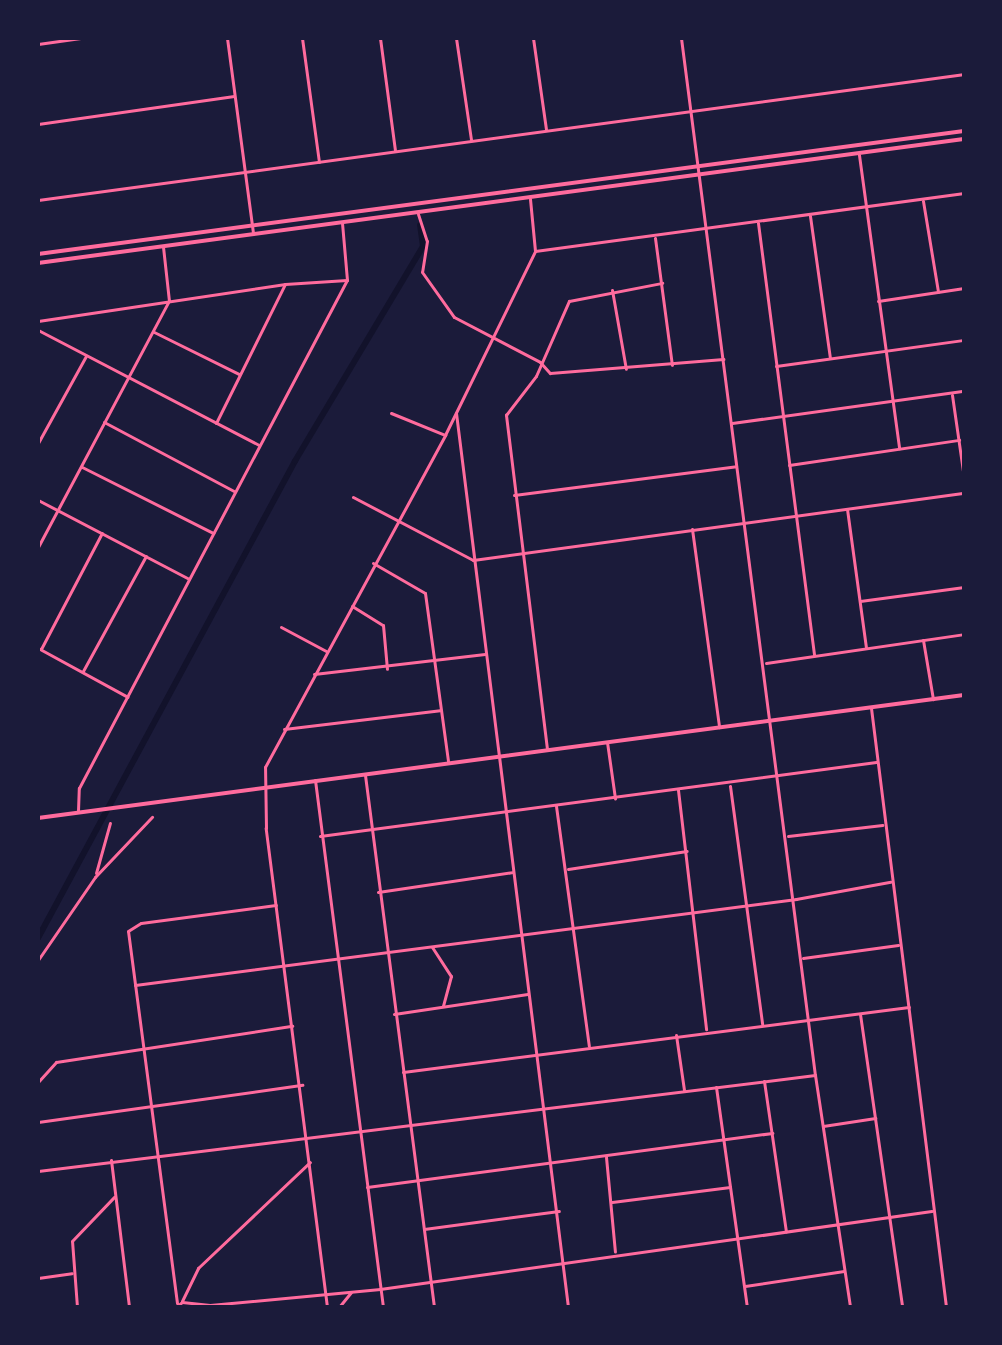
<!DOCTYPE html>
<html>
<head>
<meta charset="utf-8">
<style>
  body { margin:0 }
  #map { position:relative; width:1002px; height:1345px; overflow:hidden; background:#1b1b3a; font-family:"DejaVu Sans",sans-serif }
  div>[style] { position:absolute }
  [style*='--x'] { left:calc(var(--x)*1px); top:calc(var(--y)*1px); width:calc(var(--w)*1px); rotate:calc(var(--a)*1deg) }
  .canal>* { height:6px; margin:-3px; padding:0 3px; transform-origin:3px; border-radius:3px; background:#12122b }
  .minor>* { height:3px; margin:-1.5px; padding:0 1.5px; transform-origin:1.5px; border-radius:1.5px; background:#ff6b9d }
  .tertiary>* { height:4px; margin:-2px; padding:0 2px; transform-origin:2px; border-radius:2px; background:#ff6b9d }
  .secondary>* { height:4px; margin:-2px; padding:0 2px; transform-origin:2px; border-radius:2px; background:#ff6b9d }
  span { translate:-50% -50%; white-space:nowrap; text-align:center; line-height:1.15; -webkit-text-stroke:6px #1b1b3a; paint-order:stroke }
  .frame { position:absolute; inset:0; border:40px solid #1b1b3a; pointer-events:none }
</style>
</head>
<body>
<div id="map">
  <div class="canal">
    <div style="--x:38;--y:938;--w:542;--a:-61.68"></div>
    <div style="--x:295;--y:461;--w:250;--a:-59.2"></div>
    <div style="--x:423;--y:246;--w:21;--a:-98"></div>
  </div>
  <div class="minor">
    <div style="--x:227;--y:38;--w:196;--a:82.4"></div>
    <div style="--x:302;--y:38;--w:125;--a:82.2"></div>
    <div style="--x:380;--y:38;--w:113;--a:82.4"></div>
    <div style="--x:456;--y:38;--w:103;--a:81.6"></div>
    <div style="--x:533;--y:38;--w:92;--a:81.9"></div>
    <div style="--x:681;--y:38;--w:1046;--a:82.64"></div>
    <div style="--x:815;--y:1075;--w:235;--a:81.4"></div>
    <div style="--x:38;--y:44;--w:43;--a:-7.9"></div>
    <div style="--x:38;--y:124;--w:198;--a:-8.1"></div>
    <div style="--x:859;--y:155;--w:296;--a:82.2"></div>
    <div style="--x:530;--y:199;--w:52;--a:84.5"></div>
    <div style="--x:38;--y:200;--w:935;--a:-7.75"></div>
    <div style="--x:923;--y:201;--w:92;--a:80.6"></div>
    <div style="--x:418;--y:214;--w:28;--a:72"></div>
    <div style="--x:427;--y:241;--w:31;--a:99"></div>
    <div style="--x:422;--y:272;--w:55;--a:54.6"></div>
    <div style="--x:454;--y:317;--w:97;--a:27.6"></div>
    <div style="--x:540;--y:362;--w:15;--a:48"></div>
    <div style="--x:550;--y:373;--w:174;--a:-4.6"></div>
    <div style="--x:810;--y:216;--w:143;--a:82"></div>
    <div style="--x:758;--y:223;--w:436;--a:82.6"></div>
    <div style="--x:655;--y:238;--w:128;--a:82.4"></div>
    <div style="--x:535;--y:251;--w:433;--a:-7.7"></div>
    <div style="--x:612;--y:290;--w:80;--a:80"></div>
    <div style="--x:878;--y:301;--w:87;--a:-8.6"></div>
    <div style="--x:38;--y:321;--w:250;--a:-8.5"></div>
    <div style="--x:285;--y:284;--w:62;--a:-3.7"></div>
    <div style="--x:38;--y:330;--w:249;--a:27.5"></div>
    <div style="--x:154;--y:332;--w:95;--a:26.3"></div>
    <div style="--x:776;--y:366;--w:190;--a:-7.9"></div>
    <div style="--x:952;--y:395;--w:84;--a:81.8"></div>
    <div style="--x:391;--y:413;--w:58;--a:22.2"></div>
    <div style="--x:456;--y:413;--w:901;--a:82.86"></div>
    <div style="--x:104;--y:422;--w:147;--a:28"></div>
    <div style="--x:216;--y:423;--w:155;--a:-63.6"></div>
    <div style="--x:732;--y:423;--w:234;--a:-7.9"></div>
    <div style="--x:38;--y:443;--w:99;--a:-61.1"></div>
    <div style="--x:789;--y:465;--w:172;--a:-8.4"></div>
    <div style="--x:82;--y:467;--w:147;--a:26.7"></div>
    <div style="--x:514;--y:495;--w:224;--a:-7.4"></div>
    <div style="--x:353;--y:497;--w:136;--a:27.7"></div>
    <div style="--x:473;--y:560;--w:496;--a:-7.8"></div>
    <div style="--x:38;--y:500;--w:170;--a:27.6"></div>
    <div style="--x:847;--y:509;--w:139;--a:82.2"></div>
    <div style="--x:692;--y:529;--w:200;--a:82.2"></div>
    <div style="--x:38;--y:547;--w:279;--a:-62"></div>
    <div style="--x:169;--y:301;--w:54;--a:-96.3"></div>
    <div style="--x:373;--y:563;--w:60;--a:30"></div>
    <div style="--x:425;--y:593;--w:171;--a:82.2"></div>
    <div style="--x:860;--y:601;--w:105;--a:-7.7"></div>
    <div style="--x:352;--y:606;--w:36;--a:32"></div>
    <div style="--x:383;--y:625;--w:44;--a:84.8"></div>
    <div style="--x:281;--y:627;--w:51;--a:28.1"></div>
    <div style="--x:923;--y:640;--w:60;--a:80.4"></div>
    <div style="--x:38;--y:648;--w:102;--a:28.6"></div>
    <div style="--x:41;--y:649;--w:131;--a:-62.3"></div>
    <div style="--x:766;--y:663;--w:200;--a:-8.3"></div>
    <div style="--x:83;--y:671;--w:131;--a:-61.3"></div>
    <div style="--x:314;--y:674;--w:172;--a:-6.7"></div>
    <div style="--x:871;--y:708;--w:604;--a:82.86"></div>
    <div style="--x:284;--y:729;--w:157;--a:-6.9"></div>
    <div style="--x:607;--y:742;--w:57;--a:81.9"></div>
    <div style="--x:547;--y:749;--w:337;--a:-97"></div>
    <div style="--x:506;--y:415;--w:49;--a:-52.4"></div>
    <div style="--x:536;--y:376;--w:82;--a:-66.3"></div>
    <div style="--x:569;--y:301;--w:95;--a:-11"></div>
    <div style="--x:365;--y:775;--w:536;--a:82.61"></div>
    <div style="--x:315;--y:780;--w:531;--a:82.65"></div>
    <div style="--x:730;--y:786;--w:240;--a:82.3"></div>
    <div style="--x:678;--y:790;--w:241;--a:83.3"></div>
    <div style="--x:556;--y:806;--w:242;--a:82.2"></div>
    <div style="--x:78;--y:811;--w:23;--a:-88"></div>
    <div style="--x:79;--y:788;--w:574;--a:-62.19"></div>
    <div style="--x:347;--y:280;--w:57;--a:-95"></div>
    <div style="--x:320;--y:836;--w:561;--a:-7.58"></div>
    <div style="--x:788;--y:836;--w:95;--a:-6.7"></div>
    <div style="--x:568;--y:869;--w:120;--a:-8.6"></div>
    <div style="--x:96;--y:873;--w:52;--a:-74.4"></div>
    <div style="--x:378;--y:892;--w:136;--a:-8.4"></div>
    <div style="--x:432;--y:947;--w:35;--a:57"></div>
    <div style="--x:451;--y:976;--w:31;--a:105"></div>
    <div style="--x:803;--y:958;--w:96;--a:-7.8"></div>
    <div style="--x:38;--y:960;--w:101;--a:-55.5"></div>
    <div style="--x:95;--y:877;--w:83;--a:-46.5"></div>
    <div style="--x:135;--y:985;--w:667;--a:-7.41"></div>
    <div style="--x:796;--y:899;--w:96;--a:-10.3"></div>
    <div style="--x:394;--y:1014;--w:135;--a:-8.5"></div>
    <div style="--x:860;--y:1014;--w:296;--a:81.8"></div>
    <div style="--x:676;--y:1035;--w:56;--a:81.7"></div>
    <div style="--x:403;--y:1072;--w:510;--a:-7.32"></div>
    <div style="--x:764;--y:1081;--w:152;--a:81.7"></div>
    <div style="--x:38;--y:1082;--w:27;--a:-48"></div>
    <div style="--x:56;--y:1062;--w:239;--a:-8.7"></div>
    <div style="--x:716;--y:1087;--w:222;--a:82"></div>
    <div style="--x:38;--y:1122;--w:267;--a:-8"></div>
    <div style="--x:823;--y:1126;--w:53;--a:-8.7"></div>
    <div style="--x:606;--y:1157;--w:95;--a:84.6"></div>
    <div style="--x:111;--y:1160;--w:148;--a:83"></div>
    <div style="--x:38;--y:1171;--w:783;--a:-7.04"></div>
    <div style="--x:367;--y:1187;--w:409;--a:-7.6"></div>
    <div style="--x:612;--y:1202;--w:119;--a:-7.2"></div>
    <div style="--x:424;--y:1229;--w:136;--a:-7.6"></div>
    <div style="--x:38;--y:1278;--w:34;--a:-8"></div>
    <div style="--x:745;--y:1286;--w:100;--a:-8.6"></div>
    <div style="--x:182;--y:1301;--w:37;--a:-64"></div>
    <div style="--x:198;--y:1268;--w:154;--a:-43.4"></div>
    <div style="--x:177;--y:1303;--w:375;--a:-97.5"></div>
    <div style="--x:128;--y:931;--w:15;--a:-32"></div>
    <div style="--x:141;--y:923;--w:136;--a:-7.6"></div>
    <div style="--x:77;--y:1307;--w:66;--a:-94.3"></div>
    <div style="--x:72;--y:1241;--w:61;--a:-46.3"></div>
    <div style="--x:176;--y:1307;--w:8;--a:-40"></div>
    <div style="--x:182;--y:1302;--w:28;--a:6"></div>
    <div style="--x:210;--y:1305;--w:171;--a:-5.4"></div>
    <div style="--x:380;--y:1289;--w:557;--a:-8.04"></div>
    <div style="--x:327;--y:1307;--w:483;--a:-97.3"></div>
    <div style="--x:266;--y:828;--w:61;--a:-90.9"></div>
    <div style="--x:265;--y:767;--w:378;--a:-61.5"></div>
    <div style="--x:445;--y:435;--w:205;--a:-63.9"></div>
    <div style="--x:339;--y:1307;--w:19;--a:-51"></div>
  </div>
  <div class="tertiary">
    <div style="--x:38;--y:818;--w:934;--a:-7.57"></div>
  </div>
  <div class="secondary">
    <div style="--x:38;--y:254;--w:934;--a:-7.57"></div>
    <div style="--x:38;--y:263;--w:934;--a:-7.63"></div>
  </div>
  <div class="frame"></div>
</div>
</body>
</html>
